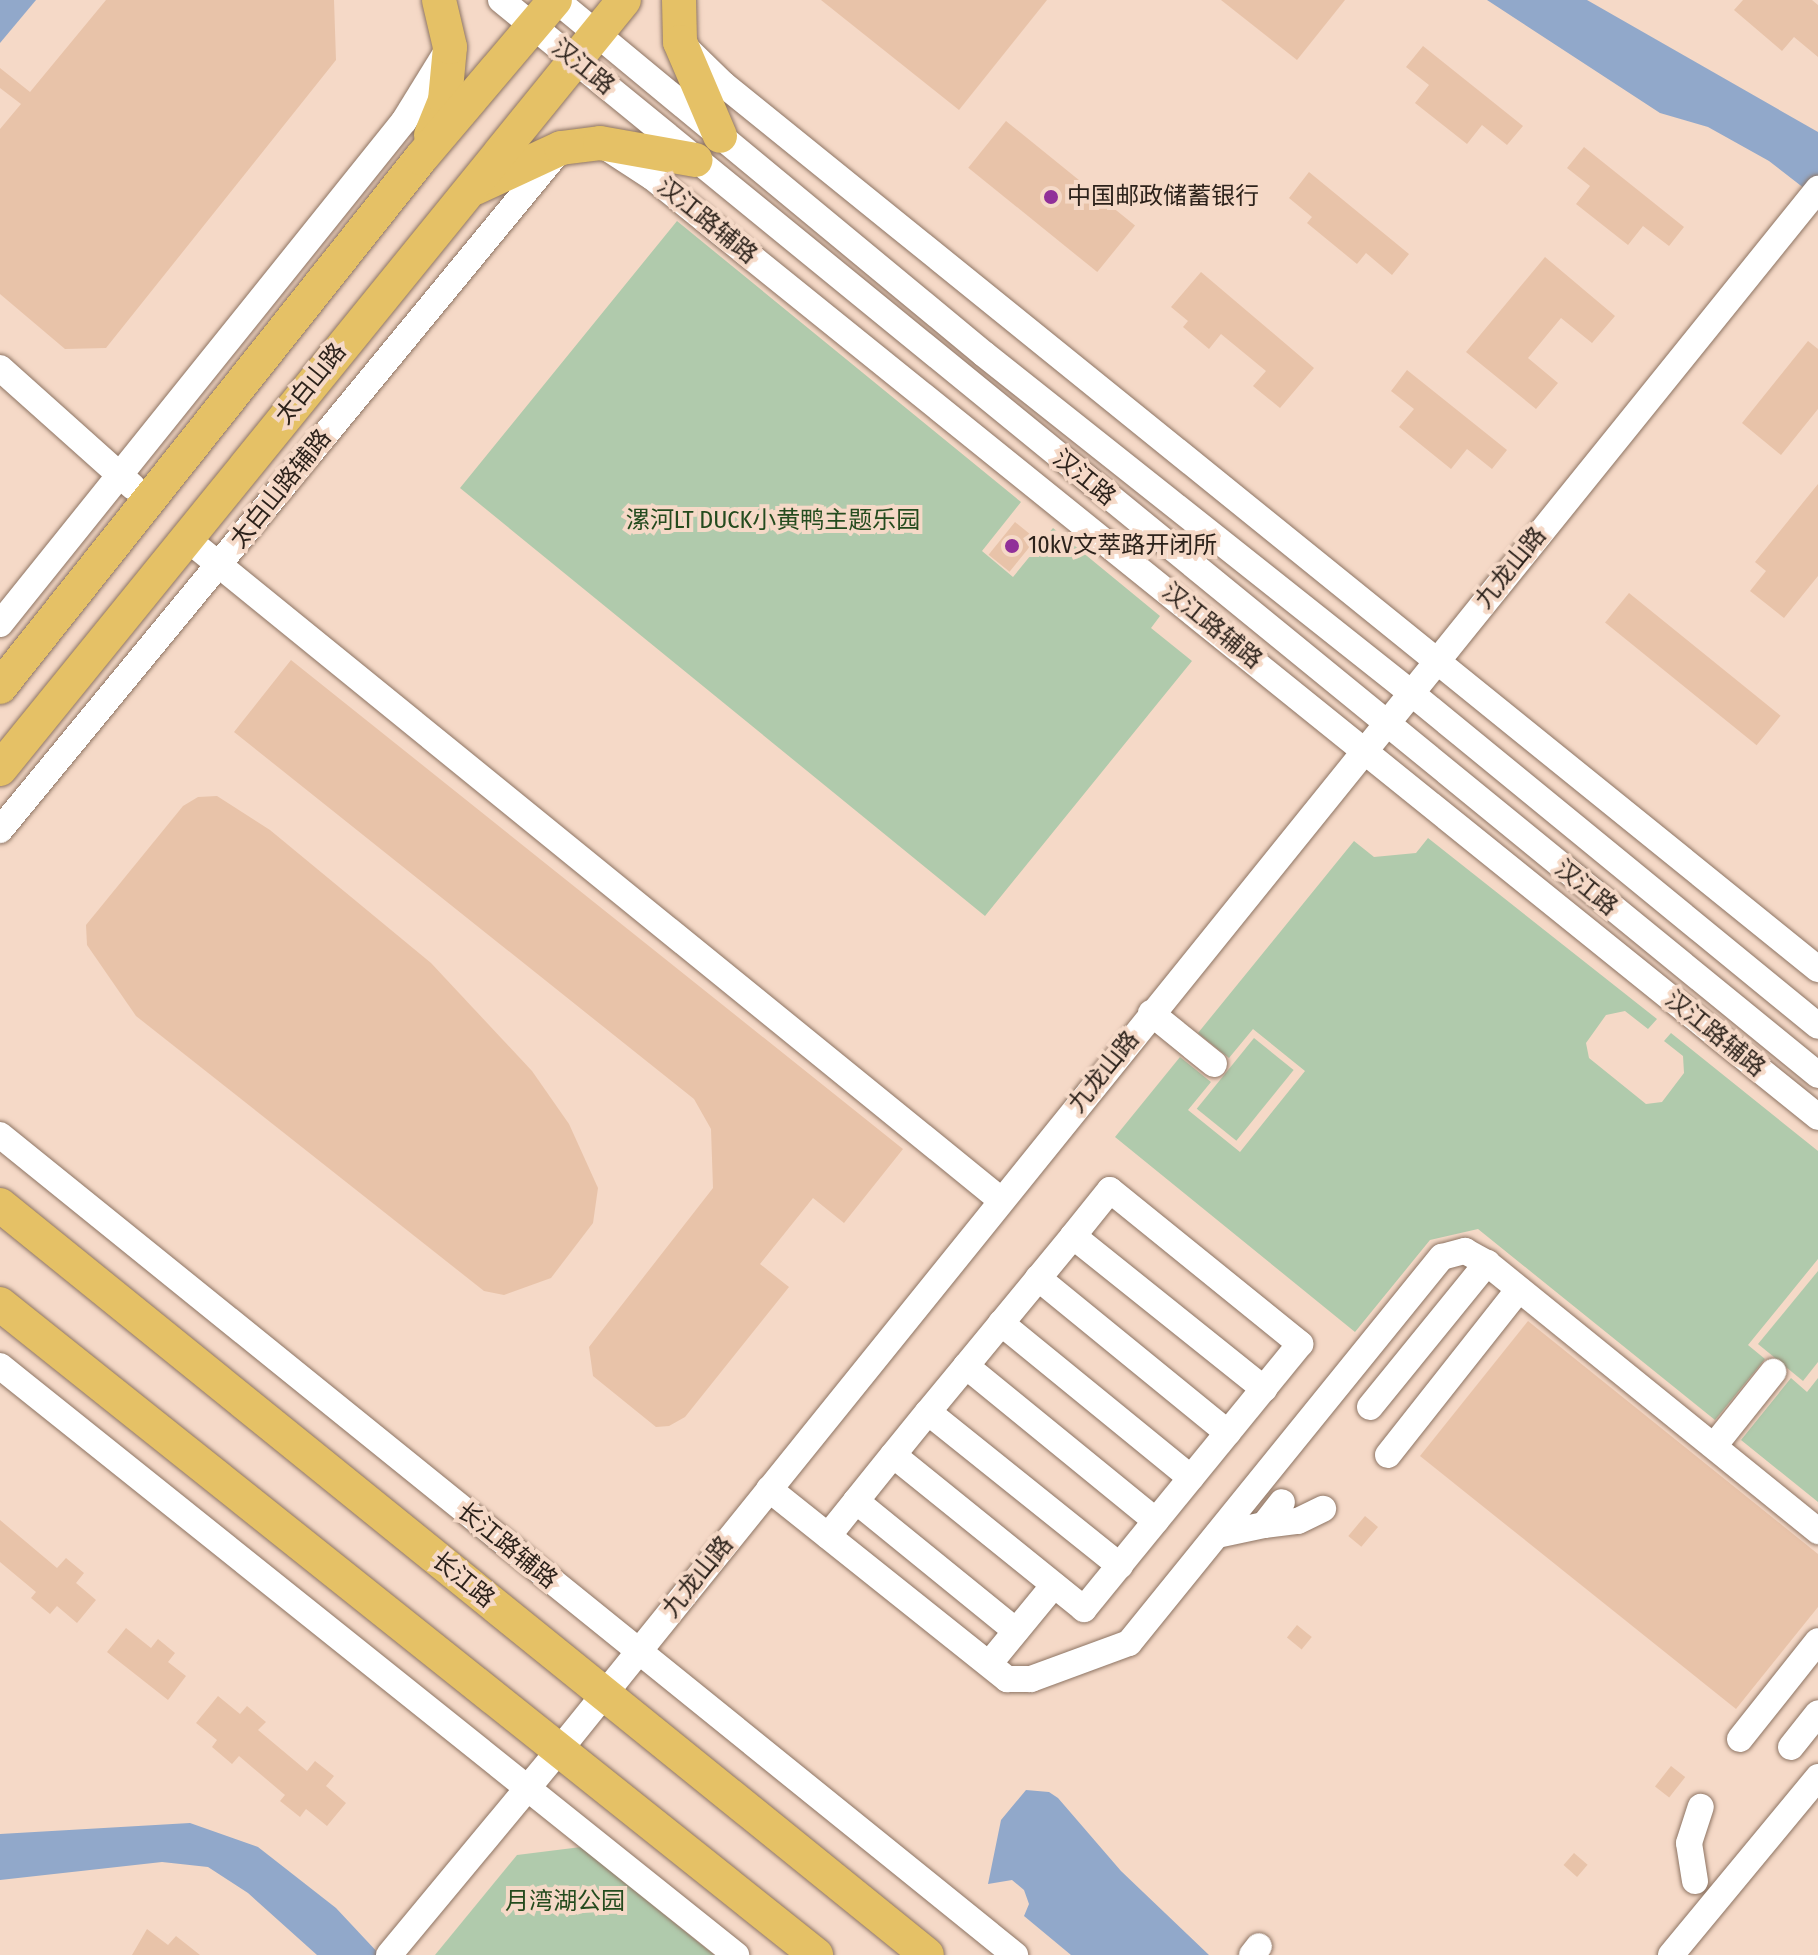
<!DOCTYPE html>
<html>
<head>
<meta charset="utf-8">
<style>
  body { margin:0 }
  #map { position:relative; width:1818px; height:1955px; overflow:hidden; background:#f5d9c7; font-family:"Fira Sans Condensed","Noto Sans SC",sans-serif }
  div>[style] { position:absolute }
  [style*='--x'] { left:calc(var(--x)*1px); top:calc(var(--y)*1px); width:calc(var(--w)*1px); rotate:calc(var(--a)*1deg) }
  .green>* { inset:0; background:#b0caac; transform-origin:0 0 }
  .water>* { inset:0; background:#91a8ca }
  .building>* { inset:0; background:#e8c3a9; transform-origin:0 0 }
  .roads { filter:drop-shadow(0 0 2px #8d7463) drop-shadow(0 0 2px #8d7463) }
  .minor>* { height:26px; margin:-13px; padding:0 13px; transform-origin:13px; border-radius:13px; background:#fff }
  .major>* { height:34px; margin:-17px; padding:0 17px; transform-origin:17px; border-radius:17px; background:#e5c166 }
  .dots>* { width:22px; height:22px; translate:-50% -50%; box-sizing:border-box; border:4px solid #f5d9c7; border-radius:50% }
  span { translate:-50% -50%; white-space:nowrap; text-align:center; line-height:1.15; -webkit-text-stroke:8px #f5d9c7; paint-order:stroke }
  .street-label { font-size:24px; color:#2c221b }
  .poi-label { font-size:24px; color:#2c221b }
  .left { translate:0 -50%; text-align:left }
  .park-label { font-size:24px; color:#244b1e }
</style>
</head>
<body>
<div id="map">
  <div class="green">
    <div style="clip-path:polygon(677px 221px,1021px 502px,982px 551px,1013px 577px,1053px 528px,1160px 616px,1151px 628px,1192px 661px,985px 916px,460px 488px)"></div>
    <div style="clip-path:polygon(1428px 838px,1657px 1019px,1648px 1029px,1625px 1011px,1606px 1015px,1586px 1043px,1589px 1058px,1646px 1104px,1662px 1102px,1684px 1073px,1683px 1056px,1664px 1041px,1671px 1033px,1818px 1151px,1818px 1259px,1748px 1345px,1765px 1359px,1715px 1420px,1478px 1229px,1430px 1240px,1355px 1332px,1115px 1137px,1180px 1057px,1211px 1082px,1188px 1110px,1240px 1152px,1305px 1071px,1253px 1029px,1229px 1058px,1198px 1033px,1354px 841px,1374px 857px,1416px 853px)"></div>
    <div style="left:1254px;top:1038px;width:51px;height:91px;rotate:39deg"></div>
    <div style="clip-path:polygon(1818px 1271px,1818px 1362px,1803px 1381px,1758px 1344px)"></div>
    <div style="clip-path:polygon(1791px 1378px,1807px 1392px,1818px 1378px,1818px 1502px,1741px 1440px)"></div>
    <div style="clip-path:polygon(581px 1847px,714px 1955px,435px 1955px,517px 1855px)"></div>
  </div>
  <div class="water">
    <div style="clip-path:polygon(0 0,36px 0,0 43px)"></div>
    <div style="clip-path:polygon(1487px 0,1587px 0,1818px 132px,1818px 199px,1769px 161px,1708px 127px,1660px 113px)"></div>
    <div style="clip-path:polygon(1026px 1790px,1049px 1792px,1058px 1798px,1121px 1871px,1209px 1955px,1071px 1955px,1024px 1916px,1029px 1904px,1024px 1890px,1012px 1880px,988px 1884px,1001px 1820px)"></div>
    <div style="clip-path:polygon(190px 1823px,258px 1847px,336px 1908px,380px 1955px,317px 1955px,248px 1893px,208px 1867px,162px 1862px,0 1880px,0 1834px)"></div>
  </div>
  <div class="building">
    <div style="clip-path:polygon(106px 0,334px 0,336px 60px,106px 348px,65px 349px,0 294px,0 129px,21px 104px,0 88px,0 68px,30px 92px)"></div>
    <div style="clip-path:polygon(821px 0,1047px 0,959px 110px)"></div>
    <div style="clip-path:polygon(1221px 0,1345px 0,1297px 60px)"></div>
    <div style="clip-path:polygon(1743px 0,1812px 0,1818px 5px,1818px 57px,1794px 37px,1782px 51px,1734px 10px)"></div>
    <div style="clip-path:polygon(1423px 46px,1523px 126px,1507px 145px,1482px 125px,1467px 144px,1415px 103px,1429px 85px,1406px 67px)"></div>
    <div style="left:1006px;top:121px;width:166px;height:60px;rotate:39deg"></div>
    <div style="clip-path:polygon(1584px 147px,1684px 227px,1669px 246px,1643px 226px,1628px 245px,1576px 204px,1590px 186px,1567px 168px)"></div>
    <div style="clip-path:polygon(1309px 172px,1409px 254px,1392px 275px,1366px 253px,1357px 264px,1307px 223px,1312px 217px,1289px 198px)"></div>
    <div style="clip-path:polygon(1545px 257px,1615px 316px,1592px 343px,1561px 318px,1528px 358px,1558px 383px,1536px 409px,1466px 352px)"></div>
    <div style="clip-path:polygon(1201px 272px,1314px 368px,1280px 408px,1253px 386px,1266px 371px,1221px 334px,1209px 349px,1183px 327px,1188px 321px,1171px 307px)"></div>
    <div style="clip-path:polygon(1808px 341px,1818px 349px,1818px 409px,1781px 455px,1742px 423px)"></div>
    <div style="clip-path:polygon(1407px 370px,1507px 450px,1492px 469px,1467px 449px,1451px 469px,1399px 427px,1414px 409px,1391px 391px)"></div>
    <div style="clip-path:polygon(1818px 484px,1818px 576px,1784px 618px,1750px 591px,1766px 571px,1755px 562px)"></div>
    <div style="left:1015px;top:522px;width:27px;height:42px;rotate:39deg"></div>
    <div style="left:1629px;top:593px;width:195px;height:38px;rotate:39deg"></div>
    <div style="clip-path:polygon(291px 660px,903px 1149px,844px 1223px,813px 1198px,760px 1264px,789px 1287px,685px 1417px,669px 1426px,656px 1427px,593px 1376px,589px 1347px,713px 1188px,711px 1129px,694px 1099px,234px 732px)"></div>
    <div style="clip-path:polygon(217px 796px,270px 830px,431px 963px,532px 1071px,569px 1124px,598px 1188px,593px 1223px,551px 1278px,504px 1295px,484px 1291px,136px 1016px,87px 945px,86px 925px,183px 806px,198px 797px)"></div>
    <div style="clip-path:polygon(1528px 1321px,1818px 1554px,1818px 1607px,1736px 1709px,1420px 1456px)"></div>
    <div style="left:1365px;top:1516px;width:17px;height:26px;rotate:40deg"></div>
    <div style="clip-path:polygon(0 1520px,57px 1568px,66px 1558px,84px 1573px,76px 1583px,96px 1600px,77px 1623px,57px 1606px,50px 1614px,31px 1598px,36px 1592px,0 1562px)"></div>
    <div style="left:1297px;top:1625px;width:19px;height:16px;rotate:39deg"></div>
    <div style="clip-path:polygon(126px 1628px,151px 1648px,158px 1639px,175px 1653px,168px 1662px,186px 1676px,168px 1700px,107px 1652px)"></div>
    <div style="clip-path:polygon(218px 1696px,240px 1714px,247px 1706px,266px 1722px,258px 1730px,307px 1771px,315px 1761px,334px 1776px,326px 1786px,346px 1803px,327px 1826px,306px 1809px,300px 1817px,280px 1801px,285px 1795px,239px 1756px,232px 1764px,212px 1747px,217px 1740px,196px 1723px)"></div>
    <div style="left:1671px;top:1766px;width:18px;height:26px;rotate:38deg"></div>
    <div style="left:1574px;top:1853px;width:18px;height:16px;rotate:41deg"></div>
    <div style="clip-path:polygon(147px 1929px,168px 1945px,176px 1936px,200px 1955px,132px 1955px)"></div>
  </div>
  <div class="roads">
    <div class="minor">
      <div style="--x:501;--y:0;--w:1700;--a:39.22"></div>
      <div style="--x:556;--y:0;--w:555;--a:39.59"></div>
      <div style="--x:984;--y:354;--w:544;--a:38.43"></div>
      <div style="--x:1410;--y:692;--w:527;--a:39.3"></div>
      <div style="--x:685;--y:47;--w:53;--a:44.2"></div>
      <div style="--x:723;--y:84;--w:1408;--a:38.95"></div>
      <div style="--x:606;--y:147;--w:55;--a:33.1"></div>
      <div style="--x:652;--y:177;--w:1498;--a:38.87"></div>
      <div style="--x:0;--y:368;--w:178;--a:41.8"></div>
      <div style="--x:186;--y:538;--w:1050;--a:39.09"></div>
      <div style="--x:0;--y:624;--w:645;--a:-51.23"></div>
      <div style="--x:404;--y:121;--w:80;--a:-58.3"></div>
      <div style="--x:0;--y:830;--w:877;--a:-50.55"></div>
      <div style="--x:1151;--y:1013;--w:81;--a:39"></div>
      <div style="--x:0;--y:1135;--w:1305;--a:38.93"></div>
      <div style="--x:1073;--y:1236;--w:245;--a:38.7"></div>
      <div style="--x:1038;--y:1278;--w:245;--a:39.2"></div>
      <div style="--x:1001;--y:1323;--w:245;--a:39.2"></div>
      <div style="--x:0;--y:1366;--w:943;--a:38.67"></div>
      <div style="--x:966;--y:1366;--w:245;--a:39.2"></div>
      <div style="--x:1370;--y:1407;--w:186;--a:-50.9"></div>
      <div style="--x:928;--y:1412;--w:246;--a:38.7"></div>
      <div style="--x:1714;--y:1446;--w:95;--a:-51.4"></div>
      <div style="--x:1388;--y:1455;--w:211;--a:-51.7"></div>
      <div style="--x:769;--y:1489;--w:305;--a:38.6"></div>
      <div style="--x:1007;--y:1679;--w:24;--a:0"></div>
      <div style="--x:1031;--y:1679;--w:104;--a:-20.2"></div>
      <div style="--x:1129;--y:1643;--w:497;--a:-51"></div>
      <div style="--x:1442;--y:1257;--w:24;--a:-15"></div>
      <div style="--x:1465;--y:1251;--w:25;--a:29"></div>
      <div style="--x:1487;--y:1263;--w:426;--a:39"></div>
      <div style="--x:856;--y:1501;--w:206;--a:39.1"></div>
      <div style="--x:1264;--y:1525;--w:34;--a:-7"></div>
      <div style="--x:1298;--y:1521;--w:28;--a:-26"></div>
      <div style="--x:1217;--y:1535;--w:48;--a:-12"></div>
      <div style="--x:1264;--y:1525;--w:29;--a:-52"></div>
      <div style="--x:828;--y:1536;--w:45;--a:-51.3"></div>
      <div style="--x:856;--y:1501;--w:59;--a:-51.2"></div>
      <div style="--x:893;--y:1455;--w:55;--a:-50.9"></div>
      <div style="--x:928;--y:1412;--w:60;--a:-50.4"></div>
      <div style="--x:966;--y:1366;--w:168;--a:-50.5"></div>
      <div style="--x:1073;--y:1236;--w:59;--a:-51.2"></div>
      <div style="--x:1110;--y:1190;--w:245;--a:39"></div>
      <div style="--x:1300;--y:1344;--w:342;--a:129.2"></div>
      <div style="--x:1084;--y:1609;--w:245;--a:-141.1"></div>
      <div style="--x:989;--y:1664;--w:102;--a:-50.6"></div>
      <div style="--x:1740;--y:1739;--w:125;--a:-51.5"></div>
      <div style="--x:1791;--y:1747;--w:43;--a:-51.5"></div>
      <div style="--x:1695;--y:1881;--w:38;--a:-99"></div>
      <div style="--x:1689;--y:1843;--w:38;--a:-72"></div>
      <div style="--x:389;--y:1955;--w:269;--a:-50.3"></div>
      <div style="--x:561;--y:1748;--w:2003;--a:-51.12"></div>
      <div style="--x:1252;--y:1955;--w:11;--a:-52"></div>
      <div style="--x:1671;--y:1955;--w:231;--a:-50.4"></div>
    </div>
    <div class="major">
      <div style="--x:679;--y:0;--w:42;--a:88.6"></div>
      <div style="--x:680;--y:42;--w:102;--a:66.9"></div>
      <div style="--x:431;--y:135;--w:38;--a:-68"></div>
      <div style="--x:445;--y:100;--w:53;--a:-84.6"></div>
      <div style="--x:450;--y:47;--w:48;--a:-103.2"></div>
      <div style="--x:475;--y:188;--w:95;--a:-24.9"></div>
      <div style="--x:561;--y:148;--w:39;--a:-7"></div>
      <div style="--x:600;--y:143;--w:97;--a:10.1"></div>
      <div style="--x:0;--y:687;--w:676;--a:-51.49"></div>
      <div style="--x:421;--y:158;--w:207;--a:-49.7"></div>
      <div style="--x:0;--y:769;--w:990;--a:-50.94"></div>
      <div style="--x:0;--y:1205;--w:1192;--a:38.97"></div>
      <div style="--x:0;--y:1304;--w:1044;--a:38.58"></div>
    </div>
  </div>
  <div class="dots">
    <div style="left:1051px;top:197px;background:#913099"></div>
    <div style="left:1012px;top:546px;background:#913099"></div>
  </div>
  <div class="street-label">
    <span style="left:583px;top:67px;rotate:39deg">汉江路</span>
    <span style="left:707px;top:221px;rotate:39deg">汉江路辅路</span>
    <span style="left:311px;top:384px;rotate:-51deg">太白山路</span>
    <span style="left:1084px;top:478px;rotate:39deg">汉江路</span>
    <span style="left:281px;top:489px;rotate:-51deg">太白山路辅路</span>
    <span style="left:1511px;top:568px;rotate:-51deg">九龙山路</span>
    <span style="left:1212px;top:626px;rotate:39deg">汉江路辅路</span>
    <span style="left:1586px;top:888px;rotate:39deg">汉江路</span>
    <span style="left:1715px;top:1034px;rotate:39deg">汉江路辅路</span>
    <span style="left:1104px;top:1072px;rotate:-51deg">九龙山路</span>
    <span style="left:507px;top:1546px;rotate:39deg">长江路辅路</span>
    <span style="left:698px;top:1577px;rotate:-51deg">九龙山路</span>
    <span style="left:463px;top:1580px;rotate:39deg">长江路</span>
  </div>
  <div class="poi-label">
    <span class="left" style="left:1067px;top:197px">中国邮政储蓄银行</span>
    <span class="left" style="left:1028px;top:546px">10kV文萃路开闭所</span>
  </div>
  <div class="park-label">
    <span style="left:773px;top:521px">漯河LT DUCK小黄鸭主题乐园</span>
    <span style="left:565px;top:1902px">月湾湖公园</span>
  </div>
</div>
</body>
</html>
